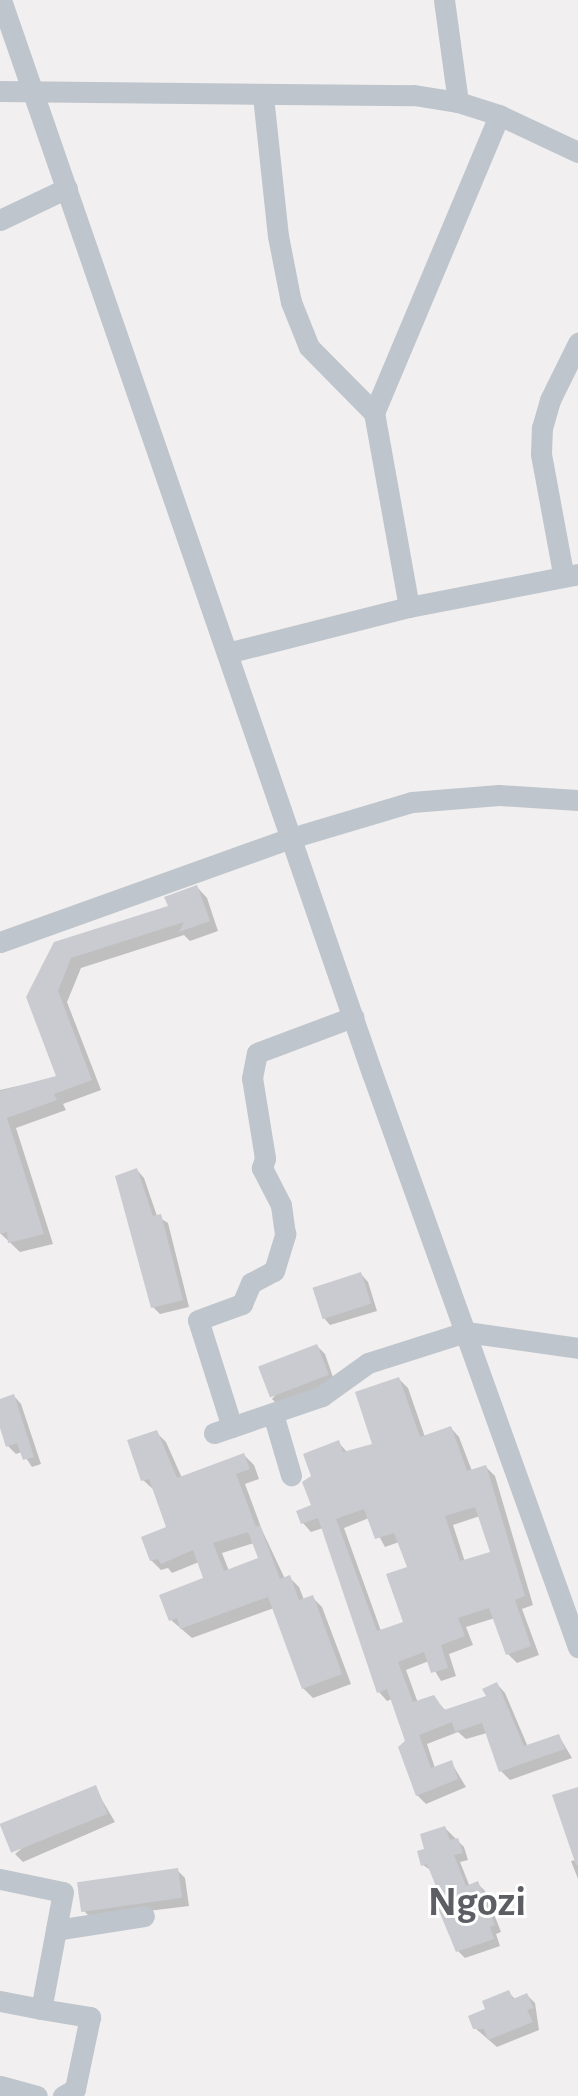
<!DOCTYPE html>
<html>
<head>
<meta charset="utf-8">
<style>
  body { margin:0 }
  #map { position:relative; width:578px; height:2096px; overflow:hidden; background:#f1efef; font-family:"Alegreya Sans",sans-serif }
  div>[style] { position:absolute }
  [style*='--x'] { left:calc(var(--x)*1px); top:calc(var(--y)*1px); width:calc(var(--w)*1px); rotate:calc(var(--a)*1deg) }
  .shadow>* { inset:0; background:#0003 }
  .building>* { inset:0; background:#c9cbd1; transform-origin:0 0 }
  .minor>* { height:21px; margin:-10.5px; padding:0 10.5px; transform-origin:10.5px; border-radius:10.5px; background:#bec5cc }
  span { translate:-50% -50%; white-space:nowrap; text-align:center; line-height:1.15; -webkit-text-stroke:6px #fff; paint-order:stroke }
  .town-label { font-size:42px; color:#5c5e63; font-weight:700 }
</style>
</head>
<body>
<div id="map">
  <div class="shadow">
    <div style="clip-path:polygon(197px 887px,207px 898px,218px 931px,190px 941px,184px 935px,81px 968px,67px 1002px,101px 1090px,63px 1104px,66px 1110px,16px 1128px,53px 1244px,20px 1252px,0 1233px,0 1090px,58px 1077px,55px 944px,170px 907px)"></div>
    <div style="clip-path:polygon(137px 1170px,144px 1178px,157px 1216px,168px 1223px,189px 1307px,160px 1314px,153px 1307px)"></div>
    <div style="clip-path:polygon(361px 1274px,368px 1282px,377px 1311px,330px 1325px,323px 1317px)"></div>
    <div style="clip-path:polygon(317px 1346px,325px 1354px,335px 1383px,280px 1407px,272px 1399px)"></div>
    <div style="clip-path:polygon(evenodd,399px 1379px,408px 1388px,425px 1437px,451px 1428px,459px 1437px,472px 1471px,486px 1467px,495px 1476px,533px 1605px,522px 1609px,539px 1655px,517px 1663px,508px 1654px,495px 1618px,466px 1627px,473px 1645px,449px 1654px,456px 1676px,441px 1681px,429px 1661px,406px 1670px,418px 1703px,433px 1697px,446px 1711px,488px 1697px,497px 1684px,505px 1693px,528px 1747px,559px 1736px,572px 1758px,510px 1780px,501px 1771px,487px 1733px,466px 1739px,458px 1732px,427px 1744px,435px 1768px,451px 1762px,466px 1787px,426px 1804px,417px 1795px,408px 1742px,392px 1699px,387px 1701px,379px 1692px,323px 1528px,311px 1532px,303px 1523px,313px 1506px,313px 1477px,338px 1442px,348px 1453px,374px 1445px,399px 1379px,480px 1516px,492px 1553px,465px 1562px,453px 1525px,480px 1516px,399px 1379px,369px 1518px,385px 1547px,399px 1542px,409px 1568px,406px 1623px,381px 1631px,344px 1528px,369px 1518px)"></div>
    <div style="clip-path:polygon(14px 1396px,21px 1404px,41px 1464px,32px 1467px,22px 1452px,16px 1454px,8px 1446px,0 1422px,0 1400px)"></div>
    <div style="clip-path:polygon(evenodd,156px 1432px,166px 1442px,182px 1478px,244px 1455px,254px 1465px,259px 1479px,245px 1484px,262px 1530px,285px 1579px,289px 1577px,299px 1587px,304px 1600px,312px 1597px,322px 1607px,351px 1684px,313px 1698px,303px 1688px,274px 1608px,192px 1638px,171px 1620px,206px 1579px,199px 1562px,172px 1573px,168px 1568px,161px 1570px,151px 1560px,168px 1528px,154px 1490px,143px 1480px,156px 1432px,254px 1543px,260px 1560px,229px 1571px,222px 1553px,254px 1543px)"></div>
    <div style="clip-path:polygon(95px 1788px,115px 1822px,23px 1862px,15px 1854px)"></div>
    <div style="clip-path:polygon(578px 1789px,578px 1879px,571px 1861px,576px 1860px)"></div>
    <div style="clip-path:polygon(445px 1828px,464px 1847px,468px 1860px,460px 1862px,470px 1887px,478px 1884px,485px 1891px,501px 1932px,496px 1934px,500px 1946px,465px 1958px,458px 1951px,432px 1871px,423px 1865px,426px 1850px)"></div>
    <div style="clip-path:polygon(177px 1870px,185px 1878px,189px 1906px,91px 1918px,83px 1910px)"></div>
    <div style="clip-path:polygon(508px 1992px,516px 2000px,527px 1995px,535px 2003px,539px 2030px,497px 2047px,475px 2028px)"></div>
  </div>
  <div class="building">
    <div style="clip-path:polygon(197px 885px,210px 921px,179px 932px,184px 922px,71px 958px,58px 991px,92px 1080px,54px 1094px,57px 1100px,7px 1118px,44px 1234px,8px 1243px,7px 1232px,0 1234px,0 1091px,56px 1076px,26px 997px,54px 942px,168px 906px,164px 897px)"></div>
    <div style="clip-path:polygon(137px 1168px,153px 1216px,161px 1214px,183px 1300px,151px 1308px,115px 1176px)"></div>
    <div style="left:361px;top:1272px;width:33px;height:51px;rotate:72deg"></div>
    <div style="left:317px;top:1344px;width:33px;height:63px;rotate:69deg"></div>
    <div style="clip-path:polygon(evenodd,399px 1377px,420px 1437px,451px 1426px,467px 1471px,486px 1465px,525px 1596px,515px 1600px,531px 1646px,506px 1655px,489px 1608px,458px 1618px,465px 1636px,441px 1645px,448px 1668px,431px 1673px,424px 1652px,398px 1662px,413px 1702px,434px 1695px,444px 1710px,486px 1696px,482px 1689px,497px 1682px,524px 1746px,559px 1734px,565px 1749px,499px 1772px,482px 1723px,455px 1732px,452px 1722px,419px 1735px,431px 1768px,452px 1760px,458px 1779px,416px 1796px,398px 1747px,405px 1741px,387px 1689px,377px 1693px,318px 1518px,301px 1524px,296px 1511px,311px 1505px,302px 1482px,311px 1476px,303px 1454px,339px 1440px,343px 1452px,372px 1444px,355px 1392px,399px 1377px,475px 1507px,490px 1552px,460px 1561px,445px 1516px,475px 1507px,399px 1377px,364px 1509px,375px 1539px,394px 1533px,407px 1567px,386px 1574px,403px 1622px,377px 1631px,336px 1519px,364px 1509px)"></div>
    <div style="clip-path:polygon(14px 1394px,34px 1457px,23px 1460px,17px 1443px,6px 1447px,0 1428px,0 1399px)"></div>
    <div style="clip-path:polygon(evenodd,157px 1430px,177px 1478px,244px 1453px,250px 1469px,236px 1474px,256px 1527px,260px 1525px,280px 1579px,290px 1575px,299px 1600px,313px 1595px,342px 1674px,302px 1689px,268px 1597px,180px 1629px,177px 1618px,169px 1621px,159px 1595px,203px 1578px,193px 1550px,161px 1564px,158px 1559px,150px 1561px,141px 1537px,166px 1527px,149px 1479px,141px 1481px,127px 1440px,157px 1430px,248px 1532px,258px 1558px,224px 1571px,213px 1543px,248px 1532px)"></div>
    <div style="left:96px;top:1785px;width:31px;height:104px;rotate:68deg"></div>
    <div style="clip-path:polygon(578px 1787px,578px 1865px,576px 1865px,552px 1795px)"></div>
    <div style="clip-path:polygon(445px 1826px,450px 1840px,458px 1838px,463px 1853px,454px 1855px,466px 1886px,478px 1881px,495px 1925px,490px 1927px,494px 1939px,456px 1952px,435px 1901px,441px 1899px,427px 1864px,421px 1866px,417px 1851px,424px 1849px,420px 1834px)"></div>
    <div style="left:178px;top:1868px;width:30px;height:102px;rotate:82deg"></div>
    <div style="clip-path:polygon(509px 1990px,513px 1999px,527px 1993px,534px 2008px,527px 2010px,533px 2022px,488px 2040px,484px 2029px,473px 2029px,468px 2016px,485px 2009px,482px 2001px)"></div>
  </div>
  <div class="minor">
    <div style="--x:1;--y:0;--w:1135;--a:70.93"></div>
    <div style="--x:372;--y:1073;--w:610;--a:70.26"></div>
    <div style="--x:444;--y:0;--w:103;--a:82.2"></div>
    <div style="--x:0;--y:91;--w:414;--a:0.6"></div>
    <div style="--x:414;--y:95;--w:45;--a:9"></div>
    <div style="--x:458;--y:102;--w:43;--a:17.6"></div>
    <div style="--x:499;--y:115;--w:87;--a:25.1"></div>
    <div style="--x:263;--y:96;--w:141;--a:83.9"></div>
    <div style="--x:278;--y:236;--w:67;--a:78.9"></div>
    <div style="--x:291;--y:302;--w:48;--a:68.2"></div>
    <div style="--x:309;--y:347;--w:93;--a:45.4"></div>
    <div style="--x:0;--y:220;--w:74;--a:-25.5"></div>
    <div style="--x:563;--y:573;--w:121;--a:-100.5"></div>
    <div style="--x:541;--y:454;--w:26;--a:-88"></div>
    <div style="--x:542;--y:428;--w:29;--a:-74"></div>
    <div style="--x:550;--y:400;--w:64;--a:-63.8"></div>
    <div style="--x:409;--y:607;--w:197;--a:-100.2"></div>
    <div style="--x:374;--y:413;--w:323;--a:-67.2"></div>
    <div style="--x:227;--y:653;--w:188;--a:-14.2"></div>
    <div style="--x:409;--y:607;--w:172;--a:-11"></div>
    <div style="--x:0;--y:942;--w:309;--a:-19.7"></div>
    <div style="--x:291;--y:838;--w:126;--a:-16.6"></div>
    <div style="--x:412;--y:802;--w:87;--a:-4.6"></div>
    <div style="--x:499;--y:795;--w:79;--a:3.6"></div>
    <div style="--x:273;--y:1414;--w:64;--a:73.6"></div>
    <div style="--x:232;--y:1427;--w:112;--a:-107.6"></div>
    <div style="--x:198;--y:1320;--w:47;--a:-20"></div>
    <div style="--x:242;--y:1304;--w:23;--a:-67"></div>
    <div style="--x:251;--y:1283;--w:26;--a:-28"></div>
    <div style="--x:274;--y:1271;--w:39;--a:-73"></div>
    <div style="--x:285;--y:1234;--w:29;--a:-98"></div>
    <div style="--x:281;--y:1205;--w:42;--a:-117.2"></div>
    <div style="--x:262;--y:1168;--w:10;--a:-73"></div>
    <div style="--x:265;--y:1158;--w:81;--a:-99.2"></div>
    <div style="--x:252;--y:1078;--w:25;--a:-79"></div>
    <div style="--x:257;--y:1053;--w:103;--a:-20.6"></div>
    <div style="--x:214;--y:1433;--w:114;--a:-18.9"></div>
    <div style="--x:322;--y:1396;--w:57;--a:-35.7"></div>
    <div style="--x:368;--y:1363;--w:103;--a:-17.6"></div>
    <div style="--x:466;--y:1332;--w:113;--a:8.1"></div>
    <div style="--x:0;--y:1879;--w:64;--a:11.7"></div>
    <div style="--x:63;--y:1892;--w:119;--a:100.6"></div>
    <div style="--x:41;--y:2009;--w:50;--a:9.3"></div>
    <div style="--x:90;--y:2017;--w:74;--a:101.8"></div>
    <div style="--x:75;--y:2089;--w:14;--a:150"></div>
    <div style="--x:56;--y:1930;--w:89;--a:-9"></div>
    <div style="--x:0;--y:2001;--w:42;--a:11"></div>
    <div style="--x:0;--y:2086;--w:38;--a:15"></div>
  </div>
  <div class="town-label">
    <span style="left:477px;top:1902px">Ngozi</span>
  </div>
</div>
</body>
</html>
